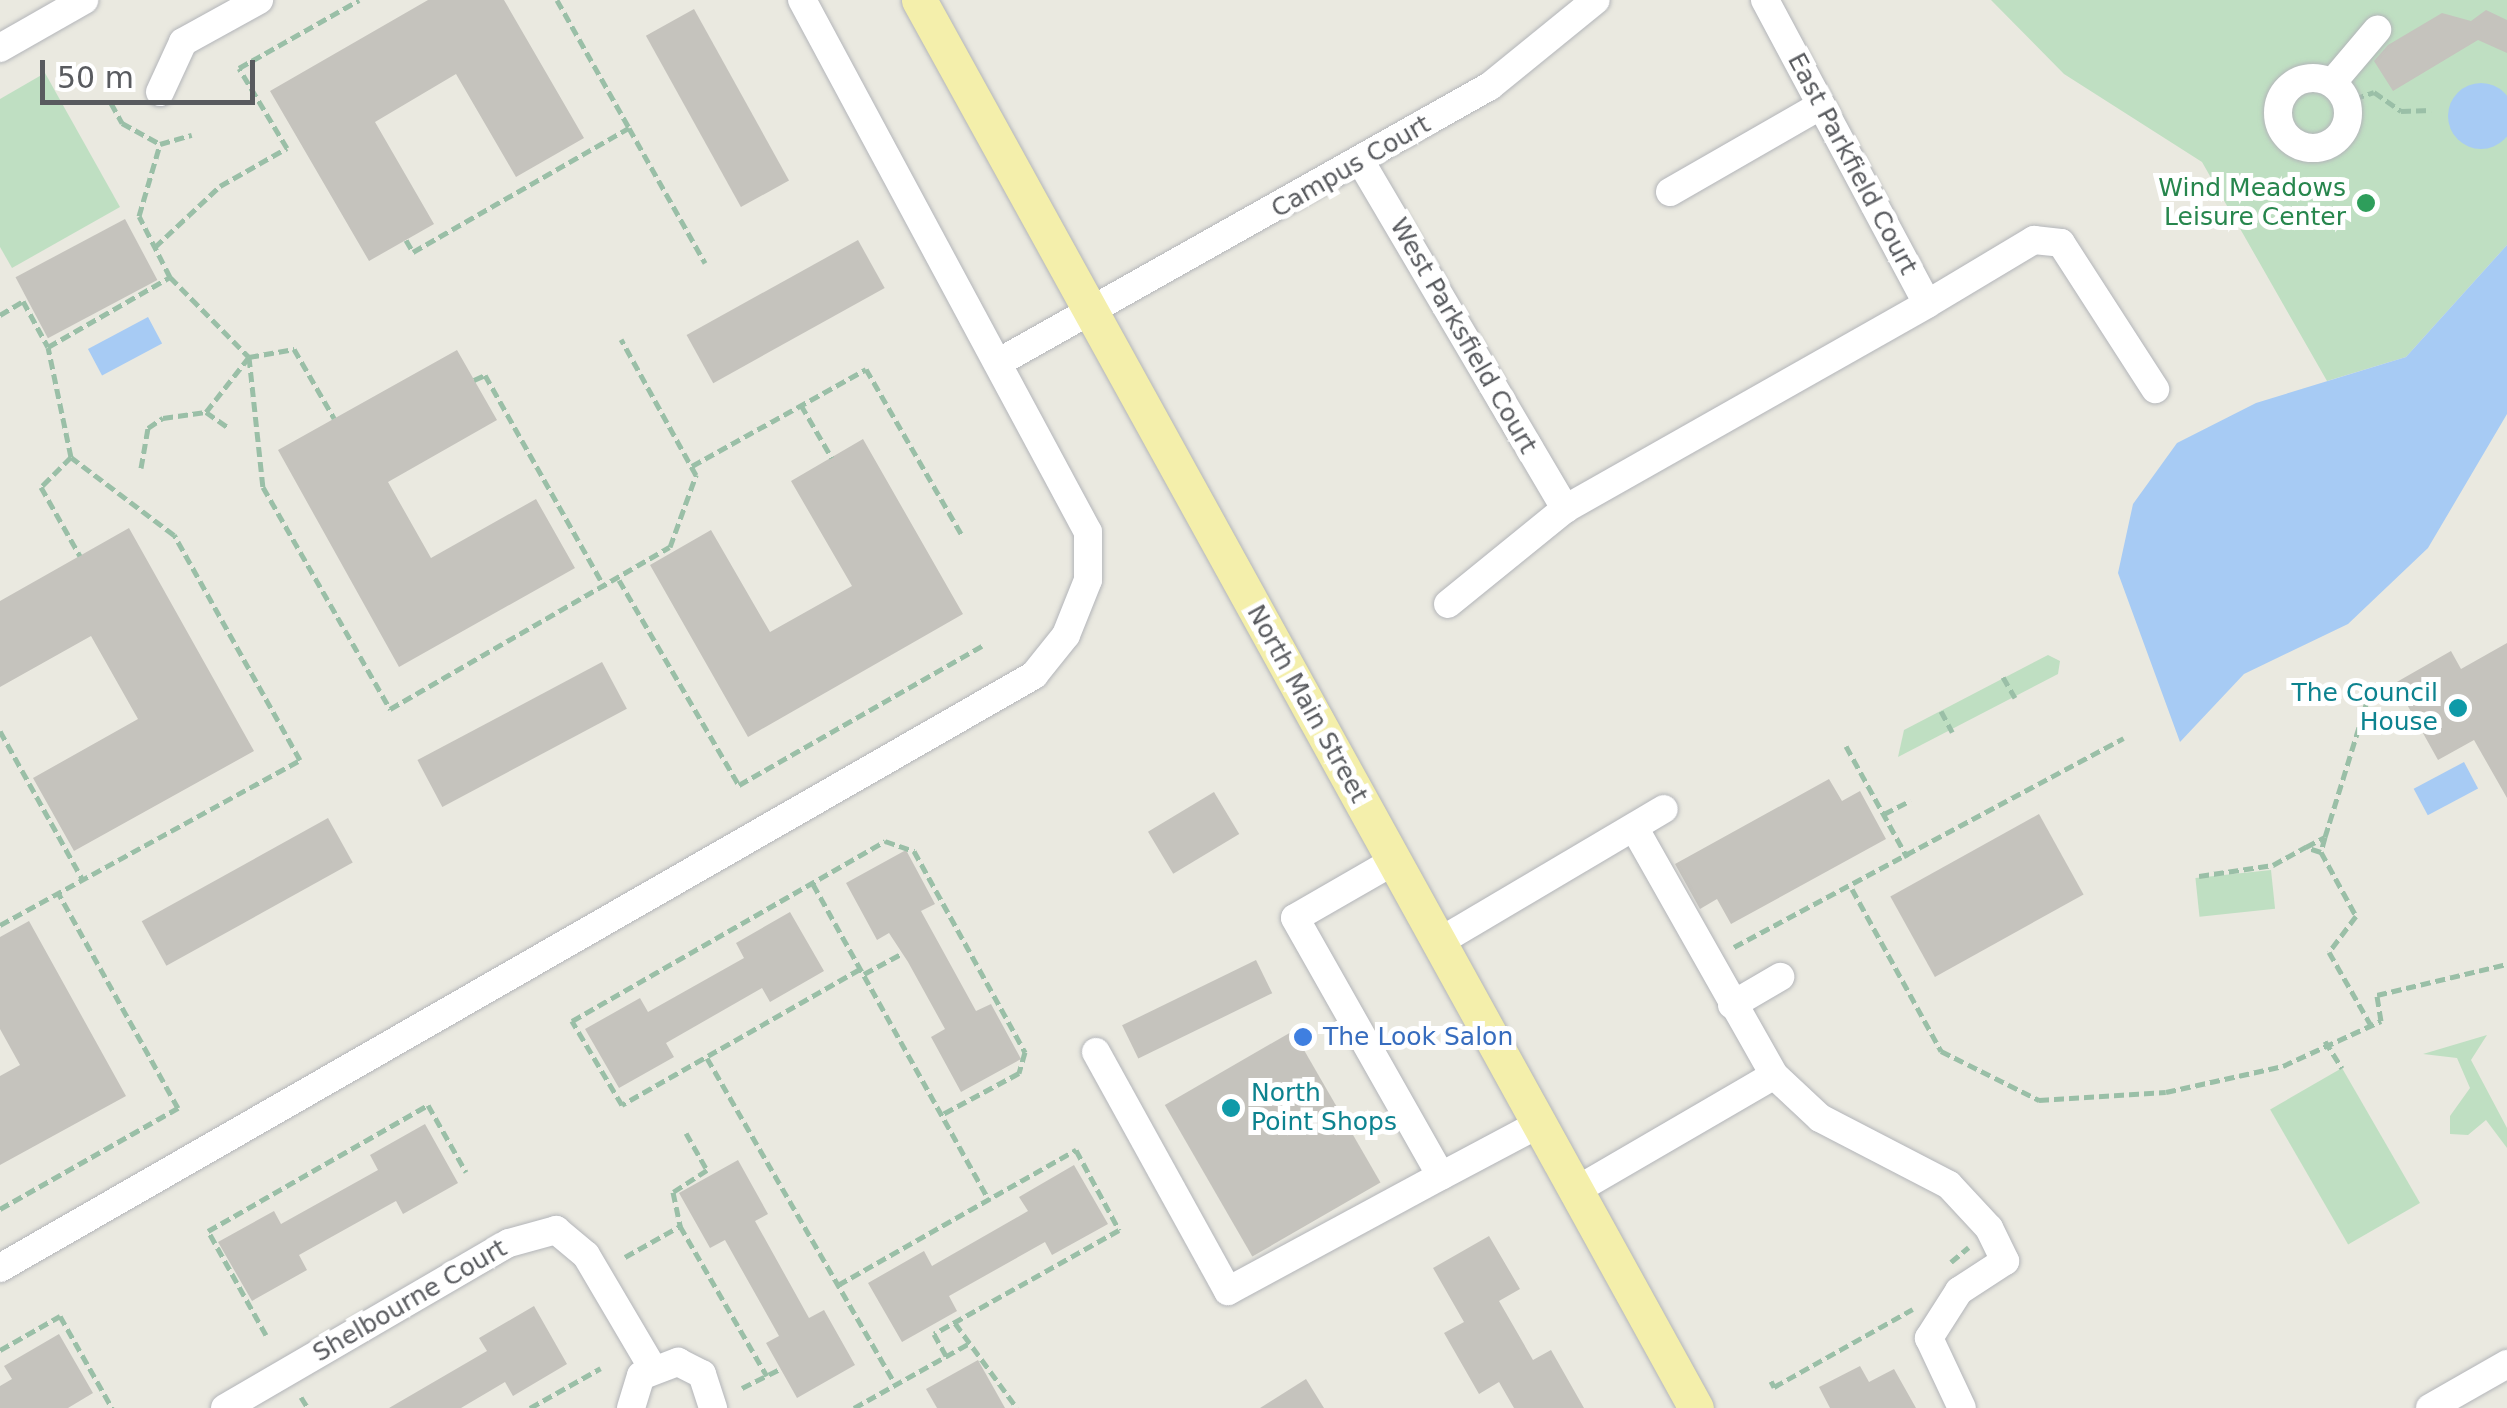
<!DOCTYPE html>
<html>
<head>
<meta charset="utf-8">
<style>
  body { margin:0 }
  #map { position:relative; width:2507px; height:1408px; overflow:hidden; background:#eae9e0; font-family:"DejaVu Sans",sans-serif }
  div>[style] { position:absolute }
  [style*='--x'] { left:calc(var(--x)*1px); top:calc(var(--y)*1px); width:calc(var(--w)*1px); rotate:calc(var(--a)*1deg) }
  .green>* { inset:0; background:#bfdfc2; transform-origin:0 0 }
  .water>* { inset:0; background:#a7cbf4; transform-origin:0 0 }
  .round { border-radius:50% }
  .building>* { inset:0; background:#c5c3bd; transform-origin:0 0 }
  .path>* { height:5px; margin-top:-2.5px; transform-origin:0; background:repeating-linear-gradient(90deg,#9abfa7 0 10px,transparent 0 15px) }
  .roads { filter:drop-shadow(0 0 2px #b3b5b9) drop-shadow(0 0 2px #b3b5b9) }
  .minor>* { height:28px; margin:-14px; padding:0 14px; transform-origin:14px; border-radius:14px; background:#fff }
  .minor>.ring { margin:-14px; padding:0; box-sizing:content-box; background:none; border:28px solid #fff; border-radius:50% }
  .major>* { height:35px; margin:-17.5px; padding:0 17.5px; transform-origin:17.5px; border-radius:17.5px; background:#f4efab }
  .dots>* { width:28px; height:28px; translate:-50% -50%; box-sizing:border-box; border:5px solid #fff; border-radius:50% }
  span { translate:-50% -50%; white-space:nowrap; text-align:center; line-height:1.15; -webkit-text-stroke:10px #fff; paint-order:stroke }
  .street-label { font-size:25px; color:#595b5f }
  .leisure-label { font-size:25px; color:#27864d }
  .right { translate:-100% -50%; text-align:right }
  .culture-label { font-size:25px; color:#0d838f }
  .left { translate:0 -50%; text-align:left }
  .shop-label { font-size:25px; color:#366cbe }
  .scale { position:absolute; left:40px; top:60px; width:215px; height:45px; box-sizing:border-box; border:5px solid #595b5f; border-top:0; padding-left:12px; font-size:30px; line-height:35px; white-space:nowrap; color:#595b5f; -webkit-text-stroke:8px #fff; paint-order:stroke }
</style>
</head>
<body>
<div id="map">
  <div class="green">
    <div style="clip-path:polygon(1991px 0,2507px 0,2507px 245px,2406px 357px,2327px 381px,2202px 162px,2064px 74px)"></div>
    <div style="clip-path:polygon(45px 73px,120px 207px,12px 268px,0 247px,0 99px)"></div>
    <div style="clip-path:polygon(2048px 655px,2060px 661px,2058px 674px,1898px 757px,1904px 730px)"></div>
    <div style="left:2271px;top:870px;width:39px;height:76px;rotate:84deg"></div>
    <div style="clip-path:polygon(2487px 1035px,2471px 1060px,2507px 1128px,2507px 1148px,2486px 1120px,2468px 1135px,2450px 1134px,2450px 1116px,2470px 1088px,2457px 1058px,2423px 1054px)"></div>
    <div style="left:2342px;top:1068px;width:156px;height:83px;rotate:60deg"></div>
  </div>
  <div class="water">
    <div class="round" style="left:2448px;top:83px;width:66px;height:66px"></div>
    <div style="clip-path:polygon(2507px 245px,2507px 414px,2428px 548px,2348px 624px,2244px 674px,2180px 742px,2118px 573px,2133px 504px,2177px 443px,2256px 403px,2406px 357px)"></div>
    <div style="left:148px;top:317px;width:30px;height:68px;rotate:62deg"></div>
    <div style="left:2464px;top:762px;width:30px;height:57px;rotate:62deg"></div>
  </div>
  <div class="building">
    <div style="clip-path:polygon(428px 0,504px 0,584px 138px,516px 177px,456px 74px,375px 122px,434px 224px,369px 261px,270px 91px)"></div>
    <div style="left:694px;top:9px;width:196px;height:55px;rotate:61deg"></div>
    <div style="clip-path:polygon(2486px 10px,2507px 20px,2507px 53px,2478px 40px,2393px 91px,2374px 61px,2388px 45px,2442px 13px,2471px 21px)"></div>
    <div style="left:125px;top:219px;width:69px;height:124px;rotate:62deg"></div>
    <div style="left:858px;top:240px;width:55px;height:196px;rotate:61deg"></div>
    <div style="clip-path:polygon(457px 350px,497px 420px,388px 482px,431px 558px,536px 499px,575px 568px,399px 667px,278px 450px)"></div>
    <div style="clip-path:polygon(863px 439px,963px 614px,748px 737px,650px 565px,711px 530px,770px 632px,852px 586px,791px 481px)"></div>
    <div style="clip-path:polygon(129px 528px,254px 751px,74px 851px,33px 778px,138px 719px,91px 636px,0 687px,0 601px)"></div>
    <div style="clip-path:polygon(2507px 643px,2507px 798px,2474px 740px,2438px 760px,2395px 683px,2451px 651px,2461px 669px)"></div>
    <div style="left:602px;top:662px;width:53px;height:209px;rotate:62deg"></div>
    <div style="clip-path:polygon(1829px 779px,1842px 801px,1860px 791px,1886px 839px,1731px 924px,1717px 899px,1700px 909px,1675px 864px)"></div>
    <div style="left:1214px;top:792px;width:49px;height:77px;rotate:59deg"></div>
    <div style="left:2039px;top:814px;width:92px;height:170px;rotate:61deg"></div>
    <div style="left:328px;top:818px;width:51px;height:213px;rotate:61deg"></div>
    <div style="clip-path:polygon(906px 850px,935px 904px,921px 911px,976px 1011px,991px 1004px,1021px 1059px,961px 1092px,931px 1037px,945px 1029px,908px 962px,889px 933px,877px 940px,846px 883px)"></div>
    <div style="clip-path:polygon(790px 912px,824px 971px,770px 1002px,762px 988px,666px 1043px,674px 1057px,619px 1088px,585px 1029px,640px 998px,648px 1012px,744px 958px,736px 943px)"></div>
    <div style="clip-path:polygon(29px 921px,126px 1096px,0 1165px,0 1076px,20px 1065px,0 1029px,0 937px)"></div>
    <div style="left:1256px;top:960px;width:37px;height:149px;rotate:64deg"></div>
    <div style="left:1293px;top:1031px;width:175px;height:148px;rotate:60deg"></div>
    <div style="clip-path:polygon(425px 1124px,458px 1183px,403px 1214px,396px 1201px,299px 1255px,307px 1270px,252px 1301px,218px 1242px,274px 1211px,281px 1224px,378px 1170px,370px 1155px)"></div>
    <div style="clip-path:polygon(738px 1160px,768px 1214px,755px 1221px,809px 1318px,824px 1310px,855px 1365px,797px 1398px,766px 1343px,779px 1336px,725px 1240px,710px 1248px,679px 1193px)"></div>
    <div style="clip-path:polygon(1074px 1165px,1108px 1224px,1052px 1255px,1045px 1242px,949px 1296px,957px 1311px,902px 1342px,868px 1283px,924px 1251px,932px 1266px,1028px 1211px,1019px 1197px)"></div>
    <div style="clip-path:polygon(1489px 1236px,1520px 1289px,1499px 1301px,1533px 1360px,1551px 1350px,1584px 1408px,1514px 1408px,1499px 1382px,1479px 1394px,1444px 1333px,1464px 1322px,1433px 1268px)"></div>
    <div style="clip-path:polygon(534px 1306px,567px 1364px,513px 1396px,505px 1382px,461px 1408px,389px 1408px,487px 1351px,479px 1338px)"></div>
    <div style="clip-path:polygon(59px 1334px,93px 1393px,68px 1408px,0 1408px,0 1386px,12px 1379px,4px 1366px)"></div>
    <div style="clip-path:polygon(978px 1360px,1005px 1408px,937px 1408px,926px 1389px)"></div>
    <div style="clip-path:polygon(1860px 1366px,1869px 1382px,1894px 1369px,1916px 1408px,1830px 1408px,1819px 1387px)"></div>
    <div style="clip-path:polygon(1306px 1379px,1324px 1408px,1260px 1408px)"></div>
  </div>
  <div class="path">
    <div style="--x:557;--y:0;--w:147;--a:60.6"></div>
    <div style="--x:2354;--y:99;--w:21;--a:-19"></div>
    <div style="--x:2374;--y:92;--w:33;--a:35"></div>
    <div style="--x:2401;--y:111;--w:30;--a:-2"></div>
    <div style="--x:111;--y:103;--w:23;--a:61"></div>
    <div style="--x:122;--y:123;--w:43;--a:28.9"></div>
    <div style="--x:160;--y:144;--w:33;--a:-16"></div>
    <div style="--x:406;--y:240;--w:14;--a:60"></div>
    <div style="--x:413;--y:252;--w:249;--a:-29.9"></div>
    <div style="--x:629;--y:128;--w:155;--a:60.6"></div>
    <div style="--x:155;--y:247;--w:89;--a:-43.2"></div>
    <div style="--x:220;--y:186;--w:77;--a:-29.6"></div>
    <div style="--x:287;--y:148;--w:93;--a:-121"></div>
    <div style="--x:239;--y:68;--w:138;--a:-29.5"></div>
    <div style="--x:170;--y:277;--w:112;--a:45.4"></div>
    <div style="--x:249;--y:357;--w:131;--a:83.9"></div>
    <div style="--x:263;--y:487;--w:256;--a:60.2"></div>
    <div style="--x:390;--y:709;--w:323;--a:-30.1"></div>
    <div style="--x:670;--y:547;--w:77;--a:-70.1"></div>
    <div style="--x:696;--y:475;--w:155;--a:-118.9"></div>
    <div style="--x:0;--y:315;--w:27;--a:-31"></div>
    <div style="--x:23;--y:301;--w:52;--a:61.5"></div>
    <div style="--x:474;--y:380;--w:12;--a:-24"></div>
    <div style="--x:485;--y:375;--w:244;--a:60.6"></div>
    <div style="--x:801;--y:405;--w:61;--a:59.7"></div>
    <div style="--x:206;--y:412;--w:70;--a:-52"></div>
    <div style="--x:249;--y:357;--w:46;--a:-10.1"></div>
    <div style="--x:294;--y:349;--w:80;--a:59.9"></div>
    <div style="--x:71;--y:457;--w:42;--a:135"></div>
    <div style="--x:41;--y:487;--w:79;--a:60.5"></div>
    <div style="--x:692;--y:466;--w:199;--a:-29.1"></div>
    <div style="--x:866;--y:369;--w:192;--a:60"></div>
    <div style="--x:141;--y:468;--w:41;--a:-80.1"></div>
    <div style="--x:148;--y:428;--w:18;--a:-34"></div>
    <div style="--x:163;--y:418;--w:43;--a:-7.9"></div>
    <div style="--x:206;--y:412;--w:29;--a:35"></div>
    <div style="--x:619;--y:580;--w:238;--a:59.7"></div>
    <div style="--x:739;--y:785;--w:280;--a:-29.8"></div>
    <div style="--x:2003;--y:677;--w:24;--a:60"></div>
    <div style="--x:1941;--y:711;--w:24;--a:62"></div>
    <div style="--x:0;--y:731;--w:171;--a:60.9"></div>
    <div style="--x:1846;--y:746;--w:127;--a:61.2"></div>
    <div style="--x:1884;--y:814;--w:30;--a:-27"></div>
    <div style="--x:2325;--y:837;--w:142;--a:-72.8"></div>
    <div style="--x:2367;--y:701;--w:33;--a:-29"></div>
    <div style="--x:2321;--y:852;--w:73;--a:61.3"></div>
    <div style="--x:2356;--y:916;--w:45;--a:126.9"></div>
    <div style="--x:2329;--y:952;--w:86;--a:60.2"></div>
    <div style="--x:2199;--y:876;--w:75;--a:-8.5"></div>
    <div style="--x:2273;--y:865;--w:38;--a:-29"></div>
    <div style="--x:2306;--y:847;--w:21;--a:-28"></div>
    <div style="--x:2325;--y:837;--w:16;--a:105"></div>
    <div style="--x:2321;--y:852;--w:16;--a:-162"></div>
    <div style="--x:813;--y:884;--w:362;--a:60.9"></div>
    <div style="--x:1852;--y:889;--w:185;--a:61.2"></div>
    <div style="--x:1941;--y:1051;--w:110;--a:26.6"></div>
    <div style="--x:2039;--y:1100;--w:127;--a:-3.6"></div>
    <div style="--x:2166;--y:1092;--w:120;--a:-12.5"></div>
    <div style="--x:2283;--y:1066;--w:108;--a:-24.7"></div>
    <div style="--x:2381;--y:1021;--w:26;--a:-99"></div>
    <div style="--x:2377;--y:995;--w:134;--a:-13.4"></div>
    <div style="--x:0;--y:925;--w:342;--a:-28.8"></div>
    <div style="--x:300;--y:760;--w:258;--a:-119.2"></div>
    <div style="--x:174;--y:535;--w:129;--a:-142.9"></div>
    <div style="--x:71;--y:457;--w:112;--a:-101.8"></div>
    <div style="--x:48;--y:347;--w:141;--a:-29.8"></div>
    <div style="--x:170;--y:277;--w:68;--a:-116.9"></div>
    <div style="--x:139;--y:216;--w:75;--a:-73.7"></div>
    <div style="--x:1734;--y:947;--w:442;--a:-28.2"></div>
    <div style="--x:860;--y:969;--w:274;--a:150.3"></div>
    <div style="--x:622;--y:1105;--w:98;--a:-120.8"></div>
    <div style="--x:572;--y:1021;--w:361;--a:-29.9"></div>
    <div style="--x:885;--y:841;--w:31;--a:19"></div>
    <div style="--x:914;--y:851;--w:230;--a:61.1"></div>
    <div style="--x:1025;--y:1052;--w:22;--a:106"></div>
    <div style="--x:1019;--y:1073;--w:89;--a:151.7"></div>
    <div style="--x:864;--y:974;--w:42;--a:-28.4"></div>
    <div style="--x:2325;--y:1041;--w:32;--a:58"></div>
    <div style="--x:707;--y:1058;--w:376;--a:60"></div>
    <div style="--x:686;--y:1133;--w:43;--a:60.4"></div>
    <div style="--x:707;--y:1170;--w:40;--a:147.1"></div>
    <div style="--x:673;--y:1192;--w:35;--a:78"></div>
    <div style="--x:680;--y:1226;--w:173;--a:59.9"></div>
    <div style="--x:0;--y:1209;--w:205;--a:-29.6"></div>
    <div style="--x:178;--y:1108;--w:245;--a:-119.1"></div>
    <div style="--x:625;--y:1257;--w:63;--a:-29.4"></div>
    <div style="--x:1951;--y:1262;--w:23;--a:-40"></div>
    <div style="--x:838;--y:1285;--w:274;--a:-29.6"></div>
    <div style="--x:1076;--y:1150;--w:91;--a:61.7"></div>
    <div style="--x:1119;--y:1230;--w:212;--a:150.7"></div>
    <div style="--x:934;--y:1334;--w:25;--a:61"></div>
    <div style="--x:955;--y:1323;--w:105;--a:53.9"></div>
    <div style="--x:266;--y:1335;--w:119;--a:-119.1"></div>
    <div style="--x:208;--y:1231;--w:254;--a:-29.8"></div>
    <div style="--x:428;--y:1105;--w:77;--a:60.4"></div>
    <div style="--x:0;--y:1350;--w:69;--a:-29.5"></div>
    <div style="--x:60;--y:1316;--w:106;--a:60.5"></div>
    <div style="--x:1771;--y:1381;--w:7;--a:63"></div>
    <div style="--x:1774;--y:1387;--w:159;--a:-29.3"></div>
    <div style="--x:742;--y:1388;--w:42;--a:-26.6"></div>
    <div style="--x:301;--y:1397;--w:13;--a:58"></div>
    <div style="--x:530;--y:1408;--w:81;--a:-29.4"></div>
    <div style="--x:854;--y:1408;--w:131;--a:-29.3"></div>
  </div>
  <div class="roads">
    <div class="minor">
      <div style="--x:1765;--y:0;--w:344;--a:61.9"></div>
      <div style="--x:1927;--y:304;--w:125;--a:-30.9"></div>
      <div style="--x:2034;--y:240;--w:27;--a:6"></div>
      <div style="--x:2061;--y:243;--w:174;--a:57.2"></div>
      <div style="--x:0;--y:48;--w:97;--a:-29.7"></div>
      <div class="ring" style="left:2278px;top:78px;width:42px;height:42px"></div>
      <div style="--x:2332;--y:83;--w:70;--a:-49.7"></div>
      <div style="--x:160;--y:92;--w:55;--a:-65.3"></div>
      <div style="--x:183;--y:42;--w:87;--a:-28.9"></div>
      <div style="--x:1361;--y:162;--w:403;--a:59.5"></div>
      <div style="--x:1670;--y:192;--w:174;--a:-29.9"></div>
      <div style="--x:1001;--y:361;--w:561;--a:-29.35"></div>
      <div style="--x:1490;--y:86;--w:136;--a:-39.1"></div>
      <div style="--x:1448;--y:604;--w:151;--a:-39.1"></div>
      <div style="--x:1565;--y:509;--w:416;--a:-29.5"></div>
      <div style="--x:1635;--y:829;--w:283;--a:60.5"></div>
      <div style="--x:1774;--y:1075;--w:63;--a:43.1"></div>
      <div style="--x:1820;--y:1118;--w:145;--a:27.4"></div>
      <div style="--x:1949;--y:1185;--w:59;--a:47.1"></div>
      <div style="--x:1989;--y:1228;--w:37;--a:64"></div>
      <div style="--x:2005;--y:1261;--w:55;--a:146.9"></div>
      <div style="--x:1959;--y:1291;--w:56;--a:122.6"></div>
      <div style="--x:1929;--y:1338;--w:77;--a:64.8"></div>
      <div style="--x:1394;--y:861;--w:114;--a:150.1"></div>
      <div style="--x:1295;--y:918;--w:296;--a:60.5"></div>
      <div style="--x:1441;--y:1176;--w:109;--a:-28"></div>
      <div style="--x:1439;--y:942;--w:261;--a:-30.6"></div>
      <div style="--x:1732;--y:1005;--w:56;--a:-30.3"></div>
      <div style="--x:1096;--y:1052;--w:273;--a:61.1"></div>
      <div style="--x:1228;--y:1291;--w:242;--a:-28.4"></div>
      <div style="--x:1575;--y:1191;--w:230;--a:-30.2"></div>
      <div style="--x:0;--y:1268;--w:1192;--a:-29.83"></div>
      <div style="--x:1034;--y:675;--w:51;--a:-51.3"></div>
      <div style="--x:1066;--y:635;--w:59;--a:-68.2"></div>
      <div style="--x:1088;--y:580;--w:48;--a:-90"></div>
      <div style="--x:1088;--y:532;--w:604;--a:-118.26"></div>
      <div style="--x:225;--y:1408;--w:328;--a:-30.2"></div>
      <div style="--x:509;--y:1243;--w:49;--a:-15.5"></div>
      <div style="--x:556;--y:1230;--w:39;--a:40"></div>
      <div style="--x:586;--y:1255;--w:130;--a:59.5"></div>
      <div style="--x:631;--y:1408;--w:34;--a:-73"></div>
      <div style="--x:641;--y:1376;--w:40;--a:-21"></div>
      <div style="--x:678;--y:1362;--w:27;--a:27"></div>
      <div style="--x:702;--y:1374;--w:36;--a:72"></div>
      <div style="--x:2430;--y:1408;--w:89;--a:-29.7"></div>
    </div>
    <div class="major">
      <div style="--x:919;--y:0;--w:1608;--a:61.11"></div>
    </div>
  </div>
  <div class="dots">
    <div style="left:2366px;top:203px;background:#2e9e5b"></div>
    <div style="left:2458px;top:708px;background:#0f9aa8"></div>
    <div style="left:1303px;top:1037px;background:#3f7fe0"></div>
    <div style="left:1231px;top:1108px;background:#0f9aa8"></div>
  </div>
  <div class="street-label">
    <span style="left:1852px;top:164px;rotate:62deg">East Parkfield Court</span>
    <span style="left:1351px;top:167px;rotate:-30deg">Campus Court</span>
    <span style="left:1463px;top:336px;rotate:60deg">West Parksfield Court</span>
    <span style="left:1307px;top:704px;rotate:61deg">North Main Street</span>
    <span style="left:410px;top:1301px;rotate:-30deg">Shelbourne Court</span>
  </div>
  <div class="leisure-label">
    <span class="right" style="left:2346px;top:203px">Wind Meadows<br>Leisure Center</span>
  </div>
  <div class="culture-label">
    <span class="right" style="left:2438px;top:708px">The Council<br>House</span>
    <span class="left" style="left:1251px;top:1108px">North<br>Point Shops</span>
  </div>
  <div class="shop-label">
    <span class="left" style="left:1323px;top:1037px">The Look Salon</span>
  </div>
  <div class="scale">50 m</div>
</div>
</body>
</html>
